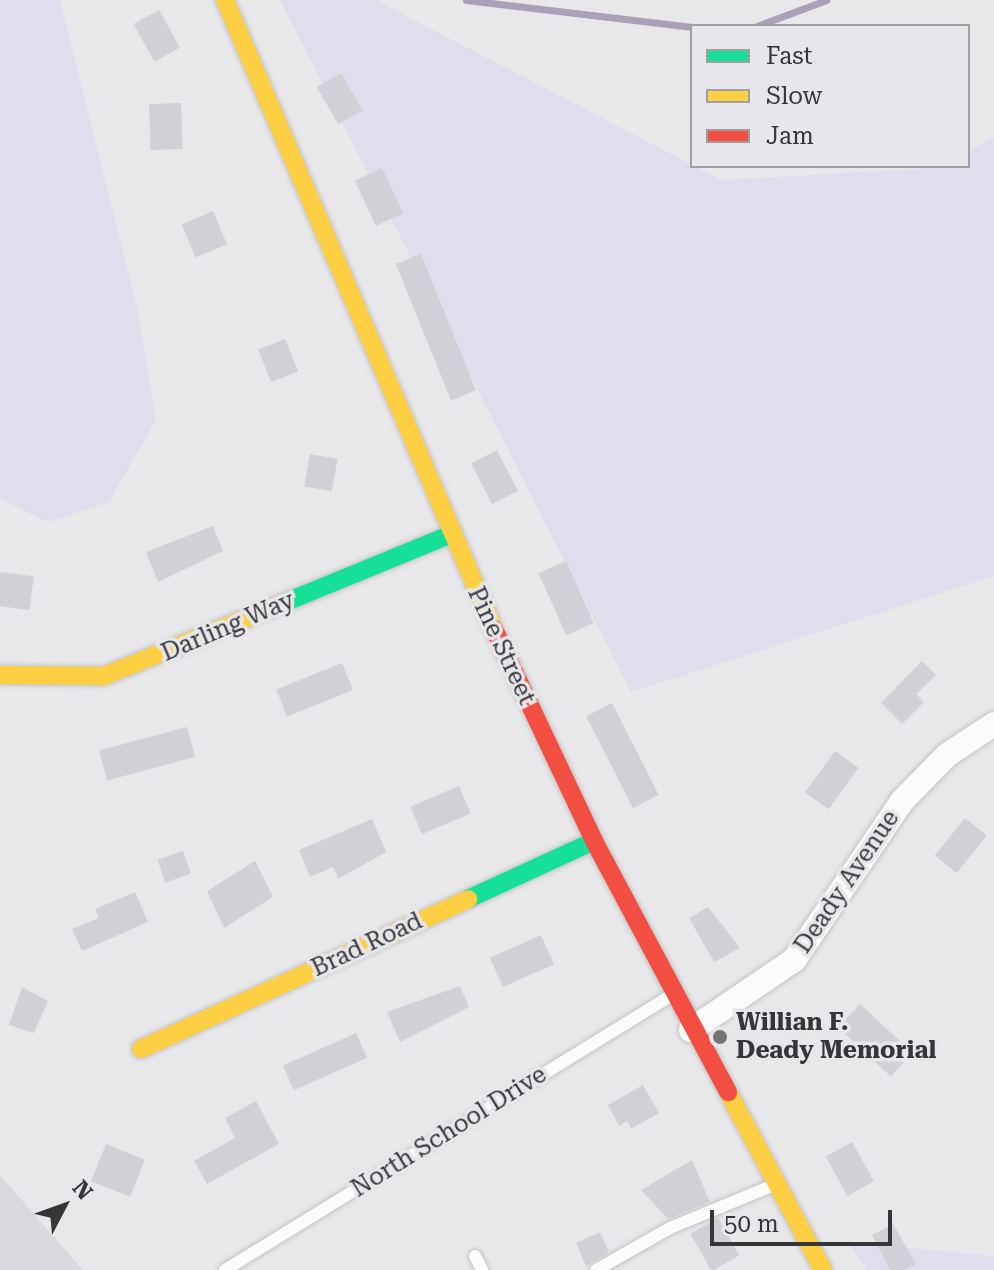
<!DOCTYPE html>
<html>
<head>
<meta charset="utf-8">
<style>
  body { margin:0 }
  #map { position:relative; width:994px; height:1270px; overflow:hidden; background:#e8e7e9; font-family:"Roboto Serif",serif }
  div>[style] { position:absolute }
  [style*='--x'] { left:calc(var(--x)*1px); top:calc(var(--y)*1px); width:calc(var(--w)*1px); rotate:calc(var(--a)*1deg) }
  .built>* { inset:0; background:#dbd9e0 }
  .green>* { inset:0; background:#e2ddec }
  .stream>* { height:7px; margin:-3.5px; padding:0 3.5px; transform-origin:3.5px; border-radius:3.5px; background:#aaa1b8 }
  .building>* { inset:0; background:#d2d0d6; transform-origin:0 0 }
  .roads { filter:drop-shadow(0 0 2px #c4c4c5) drop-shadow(0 0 2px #c4c4c5) }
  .lane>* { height:12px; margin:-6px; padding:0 6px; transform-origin:6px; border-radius:6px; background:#fcfbfc }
  .street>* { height:24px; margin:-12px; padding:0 12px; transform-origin:12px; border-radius:12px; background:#fcfbfc }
  .fast>* { height:18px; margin:-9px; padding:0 9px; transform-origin:9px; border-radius:9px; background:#16e098 }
  .slow>* { height:18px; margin:-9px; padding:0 9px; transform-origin:9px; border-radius:9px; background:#ffcf43 }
  .jam>* { height:18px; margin:-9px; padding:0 9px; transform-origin:9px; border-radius:9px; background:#f24e42 }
  .dots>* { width:22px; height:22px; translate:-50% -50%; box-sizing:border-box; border:4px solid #e7e6ea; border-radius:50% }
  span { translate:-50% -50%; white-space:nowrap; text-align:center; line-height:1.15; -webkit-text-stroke:7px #e7e6ea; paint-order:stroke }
  .street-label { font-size:24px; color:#363537 }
  .poi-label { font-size:24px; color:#363537; font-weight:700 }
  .left { translate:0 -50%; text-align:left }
  .legend { position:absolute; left:690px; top:24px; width:280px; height:144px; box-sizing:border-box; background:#e7e6ea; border:2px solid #a09fa2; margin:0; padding:10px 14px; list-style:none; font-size:24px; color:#363537 }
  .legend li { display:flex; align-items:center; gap:16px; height:40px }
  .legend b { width:40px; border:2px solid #a09fa2 }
  .north { position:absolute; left:24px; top:1166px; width:80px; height:80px; -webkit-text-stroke:6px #e7e6ea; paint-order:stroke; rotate:49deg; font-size:22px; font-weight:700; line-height:32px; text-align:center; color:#363537 }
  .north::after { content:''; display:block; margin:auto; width:28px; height:36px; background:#363537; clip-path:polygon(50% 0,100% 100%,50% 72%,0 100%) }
  .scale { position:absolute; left:710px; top:1210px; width:182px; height:36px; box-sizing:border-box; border:4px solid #363537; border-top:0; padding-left:10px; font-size:24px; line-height:28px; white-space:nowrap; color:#363537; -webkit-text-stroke:6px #e7e6ea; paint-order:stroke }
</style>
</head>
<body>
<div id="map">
  <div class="built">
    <div style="clip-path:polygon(0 1175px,83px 1270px,0 1270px)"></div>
  </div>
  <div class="green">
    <div style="clip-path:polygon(0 0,60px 0,138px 311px,156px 420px,109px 502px,48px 522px,0 499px)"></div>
    <div style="clip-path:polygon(280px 0,376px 0,721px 180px,968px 166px,968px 150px,994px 138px,994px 576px,631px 692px)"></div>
    <div style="clip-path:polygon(849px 1242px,994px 1256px,994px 1270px,866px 1270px)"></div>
  </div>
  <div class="stream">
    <div style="--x:466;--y:0;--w:228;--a:6.8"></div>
    <div style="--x:757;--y:26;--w:74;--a:-20.6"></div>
  </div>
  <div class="building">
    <div style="left:159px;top:10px;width:43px;height:29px;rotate:61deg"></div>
    <div style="left:341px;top:73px;width:43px;height:28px;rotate:60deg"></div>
    <div style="left:181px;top:103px;width:46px;height:32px;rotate:88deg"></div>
    <div style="left:382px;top:168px;width:50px;height:30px;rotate:65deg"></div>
    <div style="left:213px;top:211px;width:36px;height:34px;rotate:67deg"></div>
    <div style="left:421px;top:254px;width:147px;height:27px;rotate:68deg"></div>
    <div style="left:285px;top:339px;width:35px;height:29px;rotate:68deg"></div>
    <div style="left:497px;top:450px;width:46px;height:29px;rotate:63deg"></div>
    <div style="left:310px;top:454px;width:28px;height:33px;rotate:10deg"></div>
    <div style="clip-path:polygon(213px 526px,223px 551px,158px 582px,146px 552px)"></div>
    <div style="left:566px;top:561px;width:68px;height:30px;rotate:66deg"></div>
    <div style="left:0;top:572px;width:34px;height:34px;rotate:7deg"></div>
    <div style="clip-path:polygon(922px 661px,936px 675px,916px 694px,924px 702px,902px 724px,881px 703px)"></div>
    <div style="left:342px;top:663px;width:29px;height:71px;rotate:68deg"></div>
    <div style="left:612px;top:703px;width:103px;height:29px;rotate:63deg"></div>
    <div style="left:187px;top:727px;width:31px;height:91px;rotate:75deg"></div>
    <div style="left:835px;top:751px;width:29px;height:51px;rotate:36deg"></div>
    <div style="left:459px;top:786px;width:30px;height:53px;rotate:67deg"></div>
    <div style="left:965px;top:818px;width:28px;height:48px;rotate:39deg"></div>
    <div style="clip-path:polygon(372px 819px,386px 852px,338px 879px,333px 867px,310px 877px,299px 850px)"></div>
    <div style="left:183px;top:851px;width:24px;height:27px;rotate:71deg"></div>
    <div style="clip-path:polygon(255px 861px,273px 897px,224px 928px,207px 891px)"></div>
    <div style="clip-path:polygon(135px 892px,148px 922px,82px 951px,72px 929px,99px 918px,95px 909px)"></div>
    <div style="clip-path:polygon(708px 907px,740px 948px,714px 962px,689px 918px)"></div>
    <div style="left:541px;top:935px;width:32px;height:56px;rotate:66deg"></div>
    <div style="clip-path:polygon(460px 986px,469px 1007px,400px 1042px,387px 1012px)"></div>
    <div style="clip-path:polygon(22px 987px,48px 1001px,34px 1033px,9px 1025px)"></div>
    <div style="left:860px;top:1004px;width:72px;height:32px;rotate:43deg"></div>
    <div style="left:356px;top:1033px;width:27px;height:80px;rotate:66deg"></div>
    <div style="clip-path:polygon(643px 1085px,659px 1113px,631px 1129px,627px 1121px,619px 1126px,608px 1105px)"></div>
    <div style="clip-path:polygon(256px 1101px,279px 1144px,207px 1184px,194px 1161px,235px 1138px,225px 1118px)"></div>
    <div style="left:852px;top:1142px;width:45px;height:30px;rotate:61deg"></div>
    <div style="left:106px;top:1144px;width:42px;height:40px;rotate:22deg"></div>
    <div style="clip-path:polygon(692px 1160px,710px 1202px,668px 1219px,641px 1190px)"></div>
    <div style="left:718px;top:1218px;width:43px;height:32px;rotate:60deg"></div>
    <div style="clip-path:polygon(893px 1224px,916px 1264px,904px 1270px,890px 1270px,872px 1235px)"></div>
    <div style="clip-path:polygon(600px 1232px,609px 1252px,586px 1266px,576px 1243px)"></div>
  </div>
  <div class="roads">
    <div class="lane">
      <div style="--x:475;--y:1256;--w:16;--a:63"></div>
      <div style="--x:225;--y:1270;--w:525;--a:-31.6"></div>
      <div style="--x:596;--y:1270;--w:85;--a:-29.6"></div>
      <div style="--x:670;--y:1228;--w:115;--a:-22.5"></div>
    </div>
    <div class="street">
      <div style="--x:691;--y:1030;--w:125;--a:-34.2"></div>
      <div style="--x:794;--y:960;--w:192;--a:-55.8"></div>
      <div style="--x:902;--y:801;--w:64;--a:-45.6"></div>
      <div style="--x:947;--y:755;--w:56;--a:-33.4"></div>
    </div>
    <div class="fast">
      <div style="--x:286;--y:602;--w:176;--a:-22.3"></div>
      <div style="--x:468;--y:899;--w:139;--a:-24.7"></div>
    </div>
    <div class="slow">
      <div style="--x:225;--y:0;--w:684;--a:66.85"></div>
      <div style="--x:0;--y:675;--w:104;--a:0.6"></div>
      <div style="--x:104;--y:676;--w:196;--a:-22.1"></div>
      <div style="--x:141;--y:1049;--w:360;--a:-24.6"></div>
      <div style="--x:728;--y:1092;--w:202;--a:61.9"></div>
    </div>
    <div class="jam">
      <div style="--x:494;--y:629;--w:234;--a:64.7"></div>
      <div style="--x:594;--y:841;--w:285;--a:61.9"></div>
    </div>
  </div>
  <div class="dots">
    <div style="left:720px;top:1037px;background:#747375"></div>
  </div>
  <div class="street-label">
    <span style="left:228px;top:627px;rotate:-23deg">Darling Way</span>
    <span style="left:501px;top:646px;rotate:65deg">Pine Street</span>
    <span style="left:847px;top:882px;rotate:-56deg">Deady Avenue</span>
    <span style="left:367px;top:945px;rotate:-25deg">Brad Road</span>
    <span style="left:449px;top:1132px;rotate:-32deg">North School Drive</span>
  </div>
  <div class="poi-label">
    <span class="left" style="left:736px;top:1037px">Willian F.<br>Deady Memorial</span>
  </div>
  <ul class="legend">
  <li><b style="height:10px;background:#16e098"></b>Fast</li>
  <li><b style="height:10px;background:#ffcf43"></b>Slow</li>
  <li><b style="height:10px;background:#f24e42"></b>Jam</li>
  </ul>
  <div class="north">N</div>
  <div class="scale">50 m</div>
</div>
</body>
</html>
